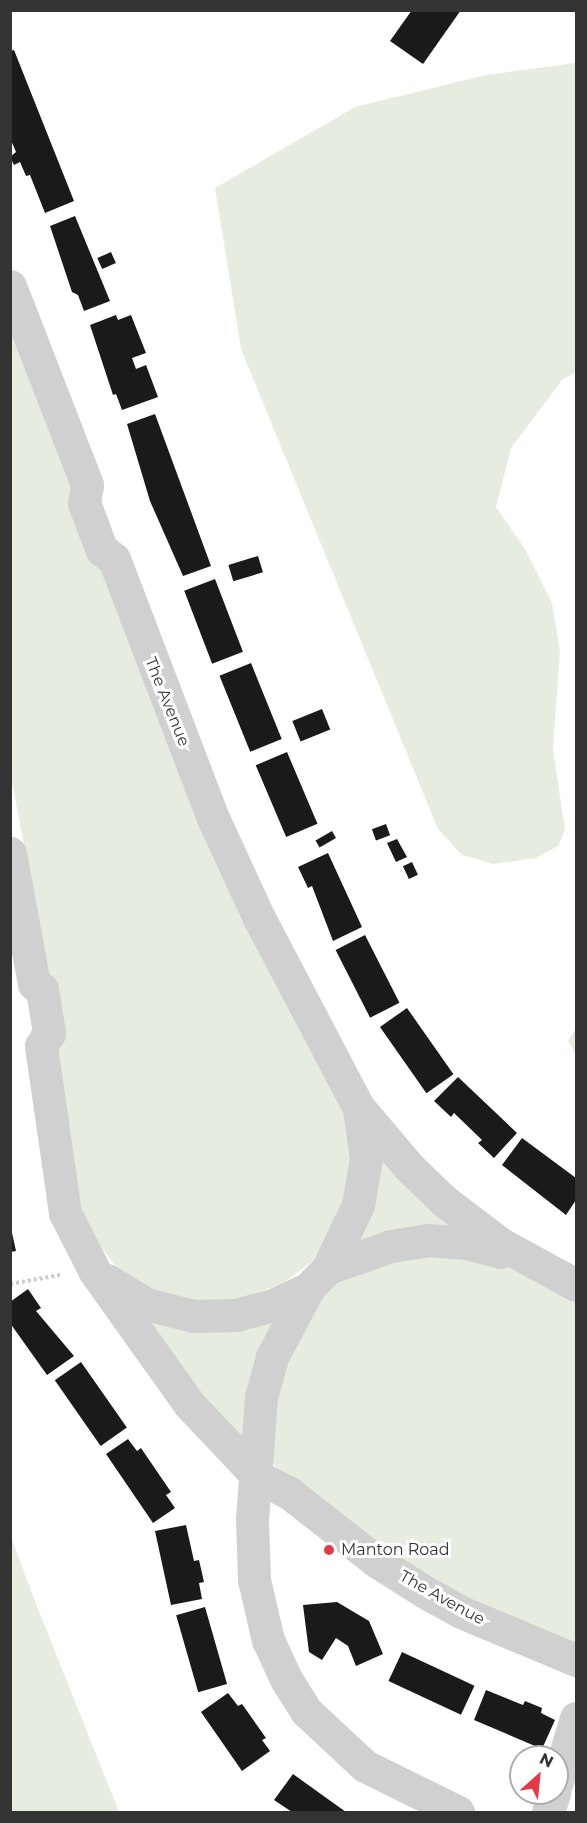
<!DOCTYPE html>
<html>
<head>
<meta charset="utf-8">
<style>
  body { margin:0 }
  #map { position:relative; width:587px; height:1823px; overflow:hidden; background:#fff; font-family:Montserrat,sans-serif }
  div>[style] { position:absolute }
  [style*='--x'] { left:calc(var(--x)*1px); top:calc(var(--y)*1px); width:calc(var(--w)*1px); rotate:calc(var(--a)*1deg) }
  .green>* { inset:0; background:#e6ecdf }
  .building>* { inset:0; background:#1a1a1a; transform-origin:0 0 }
  .path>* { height:4px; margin-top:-2px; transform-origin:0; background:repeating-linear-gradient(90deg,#cdcdcd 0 3px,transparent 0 6px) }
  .minor>* { height:33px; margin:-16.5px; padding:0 16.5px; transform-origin:16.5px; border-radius:16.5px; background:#d0d0d0 }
  .dots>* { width:16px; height:16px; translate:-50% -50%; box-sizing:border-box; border:3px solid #fff; border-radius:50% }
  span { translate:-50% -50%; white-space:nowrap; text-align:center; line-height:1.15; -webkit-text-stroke:6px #fff; paint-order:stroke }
  .street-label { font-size:16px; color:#333 }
  .poi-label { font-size:16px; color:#333 }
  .left { translate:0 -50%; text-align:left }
  .frame { position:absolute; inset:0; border:12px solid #333; pointer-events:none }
  .north { position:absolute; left:509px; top:1745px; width:60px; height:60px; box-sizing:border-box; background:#fff; border:2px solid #adadad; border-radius:50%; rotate:27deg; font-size:16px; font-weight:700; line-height:24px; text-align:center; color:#333 }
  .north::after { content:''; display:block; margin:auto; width:21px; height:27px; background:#e63946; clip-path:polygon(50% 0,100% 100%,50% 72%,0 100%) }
</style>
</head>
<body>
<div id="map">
  <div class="green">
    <div style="clip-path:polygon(576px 63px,576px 372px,562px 380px,511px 448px,496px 507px,525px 549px,552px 603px,560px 651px,553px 749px,565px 830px,558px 846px,536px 858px,493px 864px,462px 855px,438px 829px,241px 349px,215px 188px,355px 107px,486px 75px)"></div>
    <div style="clip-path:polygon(10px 328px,343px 1106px,354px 1177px,327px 1242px,310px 1263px,283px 1283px,231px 1303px,166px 1298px,119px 1270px,94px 1238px,81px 1207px,44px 952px,11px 776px)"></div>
    <div style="clip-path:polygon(576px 1028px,576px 1055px,568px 1041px)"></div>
    <div style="clip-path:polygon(382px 1160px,451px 1225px,358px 1246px)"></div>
    <div style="clip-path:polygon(391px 1253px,491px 1257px,576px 1301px,576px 1649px,434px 1583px,279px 1473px,270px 1459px,280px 1353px,332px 1284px)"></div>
    <div style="clip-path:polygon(274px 1315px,240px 1445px,143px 1316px)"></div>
    <div style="clip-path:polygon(11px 1537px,38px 1609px,119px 1812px,11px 1812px)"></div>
  </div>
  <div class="building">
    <div style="clip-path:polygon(412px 10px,461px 10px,423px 64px,390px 41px)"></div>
    <div style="clip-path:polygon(14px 50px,74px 201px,45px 213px,30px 175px,26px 176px,20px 162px,14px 165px,10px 157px,16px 152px,10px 138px,10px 51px)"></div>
    <div style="clip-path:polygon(75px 216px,110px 301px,84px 311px,78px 295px,72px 292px,50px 226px)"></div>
    <div style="left:111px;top:252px;width:12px;height:15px;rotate:66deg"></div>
    <div style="clip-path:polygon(116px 315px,118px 320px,131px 315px,146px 353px,132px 358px,136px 369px,146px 365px,158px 397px,122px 410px,116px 394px,113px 395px,90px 325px)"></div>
    <div style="clip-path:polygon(155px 414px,211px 566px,183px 576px,150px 501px,127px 424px)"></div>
    <div style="left:258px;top:556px;width:17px;height:31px;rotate:73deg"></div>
    <div style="left:215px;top:579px;width:78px;height:33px;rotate:69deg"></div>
    <div style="left:251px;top:663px;width:82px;height:34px;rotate:68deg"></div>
    <div style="left:322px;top:709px;width:22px;height:32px;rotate:68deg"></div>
    <div style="left:287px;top:752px;width:78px;height:34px;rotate:67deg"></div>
    <div style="left:386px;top:824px;width:12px;height:15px;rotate:70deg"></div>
    <div style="left:332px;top:831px;width:8px;height:19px;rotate:60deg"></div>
    <div style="clip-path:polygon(397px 839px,407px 857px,396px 862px,387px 843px)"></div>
    <div style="clip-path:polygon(328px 853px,362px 927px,333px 941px,312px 886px,308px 888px,298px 867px)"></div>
    <div style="left:412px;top:862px;width:14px;height:10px;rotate:65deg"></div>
    <div style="left:365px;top:935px;width:76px;height:33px;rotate:63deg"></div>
    <div style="left:407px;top:1008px;width:81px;height:33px;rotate:55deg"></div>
    <div style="clip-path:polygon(458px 1077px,517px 1133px,494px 1158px,478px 1143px,482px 1140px,454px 1113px,451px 1117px,434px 1101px)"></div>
    <div style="clip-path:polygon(522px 1138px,576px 1178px,576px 1200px,566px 1215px,502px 1165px)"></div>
    <div style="clip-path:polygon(10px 1224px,16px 1251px,10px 1252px)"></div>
    <div style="clip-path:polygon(28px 1289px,41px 1308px,36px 1311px,74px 1356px,47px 1375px,10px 1323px,10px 1302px)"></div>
    <div style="left:81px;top:1362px;width:80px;height:32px;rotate:55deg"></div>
    <div style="clip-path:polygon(128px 1439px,137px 1451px,141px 1448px,171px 1492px,166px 1495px,175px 1508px,153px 1523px,106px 1454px)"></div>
    <div style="clip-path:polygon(186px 1525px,194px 1561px,199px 1560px,204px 1582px,199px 1583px,202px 1599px,171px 1605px,155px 1531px)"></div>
    <div style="clip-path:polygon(337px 1602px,369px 1621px,383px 1654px,356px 1666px,348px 1646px,336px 1638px,322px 1660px,309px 1652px,303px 1605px)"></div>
    <div style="left:205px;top:1607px;width:80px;height:30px;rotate:74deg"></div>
    <div style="left:402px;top:1652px;width:80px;height:32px;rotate:25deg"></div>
    <div style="clip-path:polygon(486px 1690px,523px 1705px,525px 1701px,542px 1708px,541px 1713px,555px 1720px,542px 1749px,474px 1720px)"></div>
    <div style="clip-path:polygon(228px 1693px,238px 1706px,242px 1704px,266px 1738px,262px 1740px,270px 1751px,242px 1771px,201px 1712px)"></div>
    <div style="clip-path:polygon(293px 1774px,325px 1797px,346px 1812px,292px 1812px,274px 1800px)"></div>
  </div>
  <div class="path">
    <div style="--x:10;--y:1284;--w:51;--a:-10.2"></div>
  </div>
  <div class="minor">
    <div style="--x:10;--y:286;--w:213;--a:68.8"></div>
    <div style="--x:87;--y:485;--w:18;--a:99"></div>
    <div style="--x:84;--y:503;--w:26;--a:69"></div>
    <div style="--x:93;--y:527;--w:25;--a:69"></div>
    <div style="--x:102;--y:550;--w:15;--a:37"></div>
    <div style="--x:114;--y:559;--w:277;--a:69.1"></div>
    <div style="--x:213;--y:818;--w:108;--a:65.3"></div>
    <div style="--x:258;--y:916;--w:217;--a:62.3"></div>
    <div style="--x:359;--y:1108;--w:77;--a:49.7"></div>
    <div style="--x:409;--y:1167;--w:47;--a:44.1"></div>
    <div style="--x:443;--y:1200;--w:73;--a:37.2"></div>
    <div style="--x:501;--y:1244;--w:85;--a:28.7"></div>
    <div style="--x:10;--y:853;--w:133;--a:79.6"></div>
    <div style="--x:34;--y:984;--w:9;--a:32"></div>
    <div style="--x:42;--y:989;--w:45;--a:81"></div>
    <div style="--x:49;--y:1033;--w:15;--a:122"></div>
    <div style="--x:41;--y:1046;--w:169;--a:81.8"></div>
    <div style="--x:65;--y:1213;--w:66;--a:63"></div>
    <div style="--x:95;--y:1272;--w:162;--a:54.5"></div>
    <div style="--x:189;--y:1404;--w:100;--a:46.6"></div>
    <div style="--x:258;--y:1477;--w:34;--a:27"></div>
    <div style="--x:288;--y:1492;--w:112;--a:38.1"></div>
    <div style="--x:376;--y:1561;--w:58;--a:32.3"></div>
    <div style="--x:425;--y:1592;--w:41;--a:29.1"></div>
    <div style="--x:461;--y:1612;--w:125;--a:22.7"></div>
    <div style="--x:359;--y:1108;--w:51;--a:82.2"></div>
    <div style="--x:366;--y:1159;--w:47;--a:99.9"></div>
    <div style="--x:358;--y:1205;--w:70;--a:115.5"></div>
    <div style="--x:328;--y:1268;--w:29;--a:134"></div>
    <div style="--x:308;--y:1289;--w:77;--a:117.9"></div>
    <div style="--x:272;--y:1357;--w:41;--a:105.4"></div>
    <div style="--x:261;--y:1397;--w:122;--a:94.2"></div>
    <div style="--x:252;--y:1519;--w:61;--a:88.1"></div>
    <div style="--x:254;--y:1580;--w:62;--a:76.9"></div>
    <div style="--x:268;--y:1640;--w:43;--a:65.2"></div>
    <div style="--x:286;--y:1679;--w:39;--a:58"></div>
    <div style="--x:307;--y:1712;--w:79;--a:43"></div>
    <div style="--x:365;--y:1766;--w:104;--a:26.3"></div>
    <div style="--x:328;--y:1268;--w:67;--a:-19.2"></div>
    <div style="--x:391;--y:1246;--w:36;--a:-9"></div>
    <div style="--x:427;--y:1240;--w:40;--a:4.3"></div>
    <div style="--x:467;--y:1243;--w:35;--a:15"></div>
    <div style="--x:107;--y:1280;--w:46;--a:31.6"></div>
    <div style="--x:146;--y:1304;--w:49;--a:14.3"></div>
    <div style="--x:193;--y:1316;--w:43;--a:-1.3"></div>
    <div style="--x:236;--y:1315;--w:38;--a:-15"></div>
    <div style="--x:273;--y:1305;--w:38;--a:-25"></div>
    <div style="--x:557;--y:1782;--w:67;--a:-73.5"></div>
    <div style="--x:548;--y:1812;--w:20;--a:-72"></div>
  </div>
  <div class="dots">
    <div style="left:329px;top:1550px;background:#e63946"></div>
  </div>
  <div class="street-label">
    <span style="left:167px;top:702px;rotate:68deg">The Avenue</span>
    <span style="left:442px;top:1598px;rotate:29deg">The Avenue</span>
  </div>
  <div class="poi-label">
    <span class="left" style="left:341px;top:1550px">Manton Road</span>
  </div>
  <div class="frame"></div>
  <div class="north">N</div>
</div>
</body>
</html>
